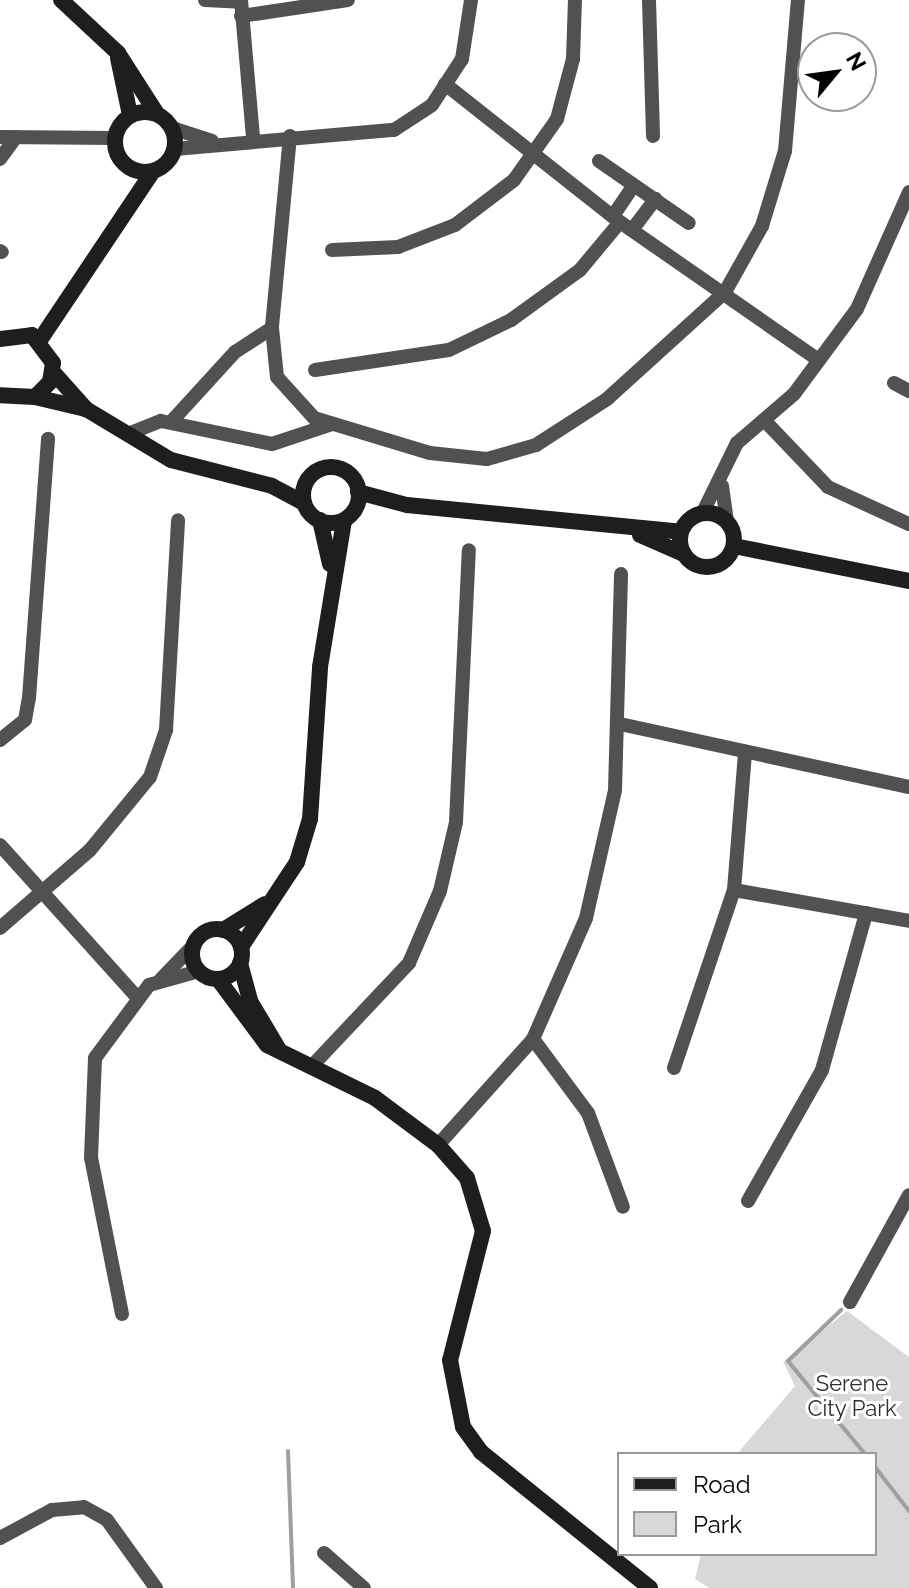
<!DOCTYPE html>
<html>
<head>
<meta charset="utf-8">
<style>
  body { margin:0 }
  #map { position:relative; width:909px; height:1588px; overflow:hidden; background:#fff; font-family:Raleway,sans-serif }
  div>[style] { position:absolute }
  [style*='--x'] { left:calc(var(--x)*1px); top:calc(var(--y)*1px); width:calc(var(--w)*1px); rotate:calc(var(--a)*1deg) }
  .green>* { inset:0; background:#d8d8d8 }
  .stream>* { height:4px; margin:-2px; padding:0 2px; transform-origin:2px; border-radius:2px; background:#9f9f9f }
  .street>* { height:14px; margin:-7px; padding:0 7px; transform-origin:7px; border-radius:7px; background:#515151 }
  .secondary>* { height:16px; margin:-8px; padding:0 8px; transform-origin:8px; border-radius:8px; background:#1e1e1e }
  .secondary>.ring { margin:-8px; padding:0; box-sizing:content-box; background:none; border:16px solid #1e1e1e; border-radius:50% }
  span { translate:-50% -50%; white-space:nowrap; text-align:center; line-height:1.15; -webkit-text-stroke:6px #fff; paint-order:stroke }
  .park-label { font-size:22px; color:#2f2f2f }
  .legend { position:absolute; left:617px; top:1452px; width:260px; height:104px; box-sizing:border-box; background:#fff; border:2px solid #999; margin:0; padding:10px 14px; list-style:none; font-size:24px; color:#000 }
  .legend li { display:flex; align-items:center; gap:16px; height:40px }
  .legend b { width:40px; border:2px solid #999 }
  .north { position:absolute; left:797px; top:32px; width:80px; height:80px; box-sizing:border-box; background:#fff; border:2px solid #999; border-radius:50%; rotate:61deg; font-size:22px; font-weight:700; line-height:32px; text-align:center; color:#000 }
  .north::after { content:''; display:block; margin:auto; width:28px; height:36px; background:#000; clip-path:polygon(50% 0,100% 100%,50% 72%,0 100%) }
</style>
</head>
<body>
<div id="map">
  <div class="green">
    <div style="clip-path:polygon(847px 1311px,909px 1357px,909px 1588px,709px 1588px,695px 1579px,701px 1554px,875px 1554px,875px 1454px,737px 1454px,795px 1386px,783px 1362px)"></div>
  </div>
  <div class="stream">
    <div style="--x:824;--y:1405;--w:57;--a:-129.3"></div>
    <div style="--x:788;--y:1361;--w:74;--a:-43.9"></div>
    <div style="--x:831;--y:1413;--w:53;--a:50.3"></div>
    <div style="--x:288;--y:1451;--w:137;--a:87.9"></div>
    <div style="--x:875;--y:1467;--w:56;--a:52.3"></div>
  </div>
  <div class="street">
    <div style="--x:205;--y:0;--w:36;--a:3"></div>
    <div style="--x:241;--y:0;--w:138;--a:85"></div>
    <div style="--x:649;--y:0;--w:136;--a:88.3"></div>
    <div style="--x:241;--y:16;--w:108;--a:-8.5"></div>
    <div style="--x:445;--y:84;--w:223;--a:38.3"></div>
    <div style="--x:620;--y:222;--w:240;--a:34.8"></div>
    <div style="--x:172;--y:128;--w:42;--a:18"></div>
    <div style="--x:290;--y:136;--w:193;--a:95.4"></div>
    <div style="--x:272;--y:328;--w:49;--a:84.2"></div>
    <div style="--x:277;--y:377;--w:55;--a:47.9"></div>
    <div style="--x:314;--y:418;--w:121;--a:16.8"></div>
    <div style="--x:430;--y:453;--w:57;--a:6"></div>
    <div style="--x:487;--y:459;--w:51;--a:-15.9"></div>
    <div style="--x:536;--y:445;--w:85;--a:-32.9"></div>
    <div style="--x:607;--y:399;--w:159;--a:-42.2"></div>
    <div style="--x:725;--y:292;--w:76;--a:-60.7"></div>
    <div style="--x:762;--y:226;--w:78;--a:-73"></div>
    <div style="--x:785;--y:151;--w:152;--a:-85.1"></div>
    <div style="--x:0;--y:137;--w:115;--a:0.5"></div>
    <div style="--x:175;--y:149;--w:220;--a:-5"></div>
    <div style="--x:394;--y:130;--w:45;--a:-33.3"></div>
    <div style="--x:432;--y:105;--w:55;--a:-56.9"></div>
    <div style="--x:462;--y:59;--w:60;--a:-81.3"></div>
    <div style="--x:0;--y:159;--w:27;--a:-54"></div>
    <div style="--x:599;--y:161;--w:109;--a:34.6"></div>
    <div style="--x:613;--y:216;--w:37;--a:-56"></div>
    <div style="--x:632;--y:230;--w:39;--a:-53"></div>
    <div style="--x:332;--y:250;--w:66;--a:-2.6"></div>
    <div style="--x:398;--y:247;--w:61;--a:-21.1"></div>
    <div style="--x:455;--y:225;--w:74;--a:-37.3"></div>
    <div style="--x:514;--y:180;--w:75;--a:-54.8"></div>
    <div style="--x:557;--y:119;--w:62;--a:-75.1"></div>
    <div style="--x:573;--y:59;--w:59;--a:-88.1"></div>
    <div style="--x:0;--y:251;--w:2;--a:27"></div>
    <div style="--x:315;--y:370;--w:135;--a:-8.5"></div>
    <div style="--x:449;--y:350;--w:69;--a:-25.8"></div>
    <div style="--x:511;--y:320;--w:85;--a:-35.9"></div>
    <div style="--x:580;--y:270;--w:62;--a:-50.2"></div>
    <div style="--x:894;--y:383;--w:17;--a:28"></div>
    <div style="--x:764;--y:420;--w:93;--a:46.3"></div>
    <div style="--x:828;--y:487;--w:89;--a:24.6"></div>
    <div style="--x:171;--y:422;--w:95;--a:-47.6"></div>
    <div style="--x:235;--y:352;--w:44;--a:-33"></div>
    <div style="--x:128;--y:434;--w:35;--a:-22"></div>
    <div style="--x:161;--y:421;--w:113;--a:11.7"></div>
    <div style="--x:272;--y:444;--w:63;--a:-18.4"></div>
    <div style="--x:722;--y:486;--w:34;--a:82"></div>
    <div style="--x:703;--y:512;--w:77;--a:-63.8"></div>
    <div style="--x:737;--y:443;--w:75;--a:-40.7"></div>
    <div style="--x:794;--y:394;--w:106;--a:-53.5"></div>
    <div style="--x:857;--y:309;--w:128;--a:-66"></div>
    <div style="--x:620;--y:724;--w:296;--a:12.3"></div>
    <div style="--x:0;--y:740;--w:32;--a:-39"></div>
    <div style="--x:25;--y:720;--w:22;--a:-80"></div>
    <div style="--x:29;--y:698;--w:260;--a:-85.8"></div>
    <div style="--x:0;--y:845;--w:203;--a:48"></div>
    <div style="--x:734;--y:890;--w:178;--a:10"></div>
    <div style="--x:0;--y:928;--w:119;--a:-40.9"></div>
    <div style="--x:90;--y:850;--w:94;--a:-50.6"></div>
    <div style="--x:150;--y:777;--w:50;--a:-71.2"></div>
    <div style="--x:166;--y:730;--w:210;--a:-86.7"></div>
    <div style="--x:161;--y:979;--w:46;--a:-45.9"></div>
    <div style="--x:533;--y:1039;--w:92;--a:53.4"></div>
    <div style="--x:588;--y:1113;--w:100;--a:69.6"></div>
    <div style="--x:311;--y:1067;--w:143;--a:-46.7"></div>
    <div style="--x:409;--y:963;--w:78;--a:-66.7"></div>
    <div style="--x:440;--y:891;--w:71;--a:-76.9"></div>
    <div style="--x:456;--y:822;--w:272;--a:-87.3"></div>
    <div style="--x:674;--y:1068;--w:188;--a:-71.4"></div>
    <div style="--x:734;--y:890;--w:138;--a:-85.4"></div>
    <div style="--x:438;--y:1145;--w:142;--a:-48.1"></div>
    <div style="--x:533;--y:1039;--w:132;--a:-66.3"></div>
    <div style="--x:586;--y:918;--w:131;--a:-77.2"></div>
    <div style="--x:615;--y:790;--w:216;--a:-88.4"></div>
    <div style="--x:748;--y:1201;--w:150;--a:-60.5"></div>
    <div style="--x:822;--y:1070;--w:163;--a:-74.3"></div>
    <div style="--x:850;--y:1302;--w:122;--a:-61.1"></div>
    <div style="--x:122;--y:1314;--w:159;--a:-101.2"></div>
    <div style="--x:91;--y:1158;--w:100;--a:-87.7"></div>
    <div style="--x:95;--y:1058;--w:91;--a:-53.5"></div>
    <div style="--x:149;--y:985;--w:52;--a:-15.6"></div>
    <div style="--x:0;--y:1538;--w:59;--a:-28.3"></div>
    <div style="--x:52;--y:1510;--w:32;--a:-5"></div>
    <div style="--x:84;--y:1507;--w:26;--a:29"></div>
    <div style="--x:107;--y:1520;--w:84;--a:54.2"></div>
    <div style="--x:324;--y:1553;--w:53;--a:41.2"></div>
  </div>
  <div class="secondary">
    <div style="--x:61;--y:0;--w:78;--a:42.9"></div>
    <div style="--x:118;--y:53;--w:72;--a:57.4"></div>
    <div style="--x:118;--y:58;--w:58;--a:78.1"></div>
    <div class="ring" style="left:115px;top:112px;width:44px;height:44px"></div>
    <div style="--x:0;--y:339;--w:32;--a:-7"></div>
    <div style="--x:32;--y:335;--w:35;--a:53"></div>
    <div style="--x:53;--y:363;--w:19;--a:99"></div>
    <div style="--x:50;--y:382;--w:21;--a:135"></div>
    <div style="--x:35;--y:397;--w:35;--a:-177"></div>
    <div style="--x:40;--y:340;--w:203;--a:-56.2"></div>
    <div style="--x:53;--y:372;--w:50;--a:48.3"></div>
    <div style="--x:35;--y:397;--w:52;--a:13.2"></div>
    <div style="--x:86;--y:409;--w:99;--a:31"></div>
    <div style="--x:171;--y:460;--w:104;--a:14.4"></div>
    <div style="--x:272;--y:486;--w:36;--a:28"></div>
    <div class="ring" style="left:303px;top:467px;width:40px;height:40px"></div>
    <div style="--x:358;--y:492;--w:51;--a:14.9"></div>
    <div style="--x:407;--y:505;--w:275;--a:5.6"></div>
    <div class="ring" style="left:680px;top:513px;width:38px;height:38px"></div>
    <div style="--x:320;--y:520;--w:45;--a:77.2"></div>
    <div style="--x:640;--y:535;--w:48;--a:23.4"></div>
    <div style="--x:734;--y:546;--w:178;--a:11.3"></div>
    <div class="ring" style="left:192px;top:929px;width:34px;height:34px"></div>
    <div style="--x:223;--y:930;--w:49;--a:-31.8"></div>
    <div style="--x:241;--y:947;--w:102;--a:-56.6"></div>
    <div style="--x:297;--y:862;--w:45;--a:-73.2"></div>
    <div style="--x:310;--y:819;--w:152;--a:-86.2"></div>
    <div style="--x:320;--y:667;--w:148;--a:-80.7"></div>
    <div style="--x:240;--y:963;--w:39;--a:75"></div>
    <div style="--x:250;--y:1001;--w:55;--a:59.2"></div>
    <div style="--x:218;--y:979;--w:82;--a:53.4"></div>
    <div style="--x:267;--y:1045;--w:120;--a:26.1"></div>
    <div style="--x:375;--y:1098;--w:79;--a:36.7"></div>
    <div style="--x:438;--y:1145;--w:44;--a:48.7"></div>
    <div style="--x:467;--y:1178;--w:55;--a:73.2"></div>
    <div style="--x:483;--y:1231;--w:133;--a:104.3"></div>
    <div style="--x:450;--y:1360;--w:68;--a:79"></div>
    <div style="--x:463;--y:1427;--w:31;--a:54"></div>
    <div style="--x:481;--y:1452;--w:217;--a:38.8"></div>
  </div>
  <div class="park-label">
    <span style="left:852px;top:1396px">Serene<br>City Park</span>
  </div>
  <ul class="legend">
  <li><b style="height:10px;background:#1e1e1e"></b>Road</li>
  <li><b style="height:22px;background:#d8d8d8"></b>Park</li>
  </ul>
  <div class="north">N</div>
</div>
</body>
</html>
